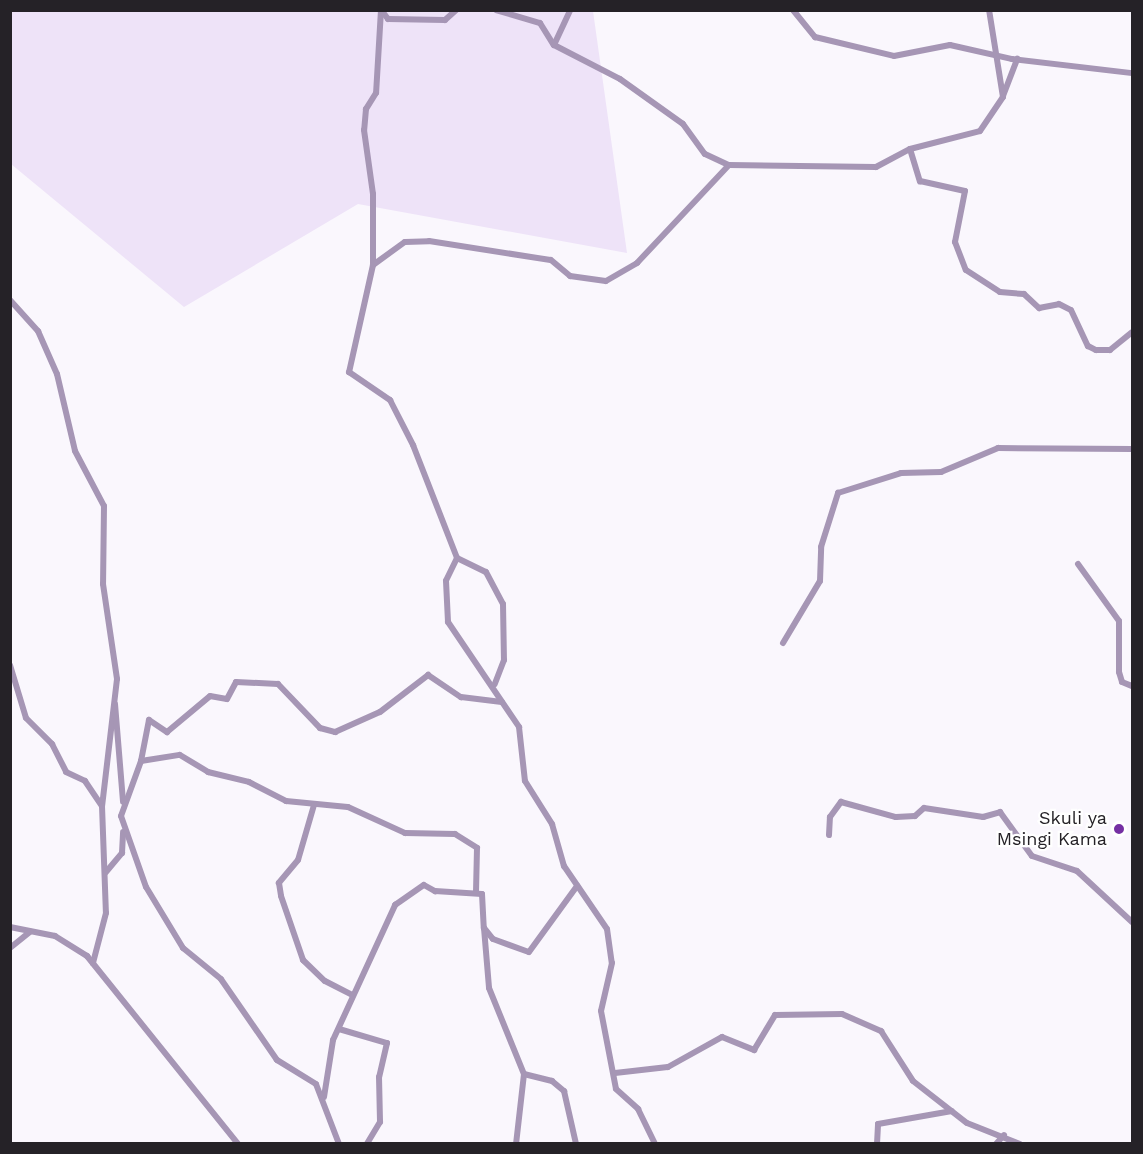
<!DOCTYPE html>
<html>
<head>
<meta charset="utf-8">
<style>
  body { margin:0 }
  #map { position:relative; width:1143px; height:1154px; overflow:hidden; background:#faf7fd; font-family:"Work Sans",sans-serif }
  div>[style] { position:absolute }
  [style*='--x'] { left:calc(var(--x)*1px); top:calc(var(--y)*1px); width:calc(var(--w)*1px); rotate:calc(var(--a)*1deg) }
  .green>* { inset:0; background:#eee3f8 }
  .minor>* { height:6px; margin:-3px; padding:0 3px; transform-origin:3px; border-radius:3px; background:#a696b5 }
  .dots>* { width:16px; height:16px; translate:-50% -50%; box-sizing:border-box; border:3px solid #fff; border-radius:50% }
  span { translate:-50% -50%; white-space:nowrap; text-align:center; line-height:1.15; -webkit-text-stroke:4.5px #fff; paint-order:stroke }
  .poi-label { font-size:18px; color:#252227 }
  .right { translate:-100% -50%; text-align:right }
  .frame { position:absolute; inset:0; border:12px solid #252227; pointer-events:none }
</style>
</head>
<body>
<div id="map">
  <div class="green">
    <div style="clip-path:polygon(10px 11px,593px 11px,627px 253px,358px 204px,184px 307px,11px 164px)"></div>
  </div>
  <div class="minor">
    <div style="--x:381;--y:10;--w:83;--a:93.4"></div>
    <div style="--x:376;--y:93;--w:19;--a:122"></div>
    <div style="--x:366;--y:109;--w:21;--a:95"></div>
    <div style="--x:364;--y:130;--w:65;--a:82"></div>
    <div style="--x:373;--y:194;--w:71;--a:90"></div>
    <div style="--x:373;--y:265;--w:110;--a:102.6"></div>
    <div style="--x:349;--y:372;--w:50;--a:34.3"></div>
    <div style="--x:390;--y:400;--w:51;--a:62.9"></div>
    <div style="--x:413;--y:445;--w:121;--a:68.7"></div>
    <div style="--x:457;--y:558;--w:25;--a:116"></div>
    <div style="--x:446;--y:581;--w:41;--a:87.2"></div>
    <div style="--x:448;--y:622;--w:127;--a:55.9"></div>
    <div style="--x:519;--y:727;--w:54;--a:83.7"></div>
    <div style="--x:525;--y:781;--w:51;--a:57.9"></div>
    <div style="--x:552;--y:824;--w:44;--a:74.1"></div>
    <div style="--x:564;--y:866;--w:76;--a:55.7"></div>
    <div style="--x:607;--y:929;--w:34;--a:82"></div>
    <div style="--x:612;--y:963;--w:49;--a:102.9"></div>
    <div style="--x:601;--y:1011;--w:79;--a:79.1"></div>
    <div style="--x:616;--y:1089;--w:30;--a:42"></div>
    <div style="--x:638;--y:1109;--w:39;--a:64"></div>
    <div style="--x:496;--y:10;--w:46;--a:16.5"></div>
    <div style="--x:540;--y:23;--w:26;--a:58"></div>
    <div style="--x:554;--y:45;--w:74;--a:27.3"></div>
    <div style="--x:620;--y:79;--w:77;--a:35.5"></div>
    <div style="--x:683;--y:124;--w:37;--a:54"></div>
    <div style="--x:705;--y:154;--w:26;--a:25"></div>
    <div style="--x:793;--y:10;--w:35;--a:51"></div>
    <div style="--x:815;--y:37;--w:81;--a:13.5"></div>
    <div style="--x:894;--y:56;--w:57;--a:-11.1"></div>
    <div style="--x:950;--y:45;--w:64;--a:12.7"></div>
    <div style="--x:1012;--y:59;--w:121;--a:6.7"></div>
    <div style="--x:382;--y:11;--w:10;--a:53"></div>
    <div style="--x:388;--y:19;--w:57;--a:1"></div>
    <div style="--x:445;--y:20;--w:15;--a:-42"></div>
    <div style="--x:554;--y:45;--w:38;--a:-65"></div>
    <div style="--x:1003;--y:96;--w:40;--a:-69"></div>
    <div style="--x:910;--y:149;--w:34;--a:73"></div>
    <div style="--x:920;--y:181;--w:46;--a:12.5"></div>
    <div style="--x:965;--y:191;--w:52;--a:101.1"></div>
    <div style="--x:955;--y:242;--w:30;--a:69"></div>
    <div style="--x:966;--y:270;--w:40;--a:32.9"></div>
    <div style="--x:1000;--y:292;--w:24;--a:5"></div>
    <div style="--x:1024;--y:294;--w:21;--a:43"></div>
    <div style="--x:1039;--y:308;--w:20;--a:-11"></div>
    <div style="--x:1059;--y:304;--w:13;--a:27"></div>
    <div style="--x:1071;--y:310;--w:40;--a:65"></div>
    <div style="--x:1088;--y:346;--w:9;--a:27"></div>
    <div style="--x:1096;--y:350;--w:14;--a:0"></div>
    <div style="--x:1110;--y:350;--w:28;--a:-39"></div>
    <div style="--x:373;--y:265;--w:39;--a:-36"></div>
    <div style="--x:405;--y:242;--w:24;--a:-2"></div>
    <div style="--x:429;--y:241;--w:123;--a:8.9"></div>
    <div style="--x:551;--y:260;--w:25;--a:40"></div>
    <div style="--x:570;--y:276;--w:36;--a:8"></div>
    <div style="--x:606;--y:281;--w:36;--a:-30"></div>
    <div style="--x:637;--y:263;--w:134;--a:-46.8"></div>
    <div style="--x:729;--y:165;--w:147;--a:0.8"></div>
    <div style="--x:876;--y:167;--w:38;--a:-28"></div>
    <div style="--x:910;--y:149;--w:72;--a:-14.4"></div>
    <div style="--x:980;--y:131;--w:41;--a:-55.9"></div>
    <div style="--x:1003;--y:97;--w:88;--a:-99.1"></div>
    <div style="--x:10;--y:300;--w:42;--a:47.9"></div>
    <div style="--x:38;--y:331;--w:47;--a:66.2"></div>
    <div style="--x:57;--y:374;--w:79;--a:76.8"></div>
    <div style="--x:75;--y:451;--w:62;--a:62.2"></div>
    <div style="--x:104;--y:506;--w:78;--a:90.7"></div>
    <div style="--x:103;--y:584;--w:96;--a:81.6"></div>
    <div style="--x:117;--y:679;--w:128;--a:96.7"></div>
    <div style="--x:457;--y:558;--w:32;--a:26"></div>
    <div style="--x:486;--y:572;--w:36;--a:62"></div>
    <div style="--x:503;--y:604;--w:56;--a:89"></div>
    <div style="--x:504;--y:660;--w:26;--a:111"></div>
    <div style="--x:1078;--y:564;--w:70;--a:54.3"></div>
    <div style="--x:1119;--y:621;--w:51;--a:90"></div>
    <div style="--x:1119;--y:672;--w:10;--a:73"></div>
    <div style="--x:1122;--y:682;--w:11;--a:22"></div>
    <div style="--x:783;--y:643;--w:72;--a:-59.2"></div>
    <div style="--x:820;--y:581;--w:34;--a:-88"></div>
    <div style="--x:821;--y:547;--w:57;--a:-72.5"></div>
    <div style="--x:838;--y:493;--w:66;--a:-17.6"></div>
    <div style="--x:901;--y:473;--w:40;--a:-1.4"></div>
    <div style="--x:941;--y:472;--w:62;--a:-22.8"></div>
    <div style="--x:998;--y:448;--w:134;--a:0.4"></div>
    <div style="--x:10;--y:665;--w:55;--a:73.2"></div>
    <div style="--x:26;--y:718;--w:37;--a:45"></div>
    <div style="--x:52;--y:744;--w:31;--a:63"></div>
    <div style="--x:66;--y:772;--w:21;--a:25"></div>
    <div style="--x:85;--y:781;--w:30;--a:56"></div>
    <div style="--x:102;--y:806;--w:107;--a:87.9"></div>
    <div style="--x:106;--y:913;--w:52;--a:104.6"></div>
    <div style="--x:115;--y:704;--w:98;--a:85.3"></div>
    <div style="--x:141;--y:761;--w:39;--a:-9"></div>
    <div style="--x:180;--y:755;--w:33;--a:31"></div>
    <div style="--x:208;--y:772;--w:42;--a:13.7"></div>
    <div style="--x:249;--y:782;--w:42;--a:27.2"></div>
    <div style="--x:286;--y:801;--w:62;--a:5.5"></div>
    <div style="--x:348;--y:807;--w:63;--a:24.5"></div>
    <div style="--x:405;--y:833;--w:50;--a:1.1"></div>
    <div style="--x:455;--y:834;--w:26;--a:32"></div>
    <div style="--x:477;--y:848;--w:44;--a:91.3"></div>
    <div style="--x:314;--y:805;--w:57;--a:106.2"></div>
    <div style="--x:298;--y:860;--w:30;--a:130"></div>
    <div style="--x:279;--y:883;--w:13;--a:81"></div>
    <div style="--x:281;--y:896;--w:68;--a:71"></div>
    <div style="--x:303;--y:960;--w:30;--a:44"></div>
    <div style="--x:325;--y:981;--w:31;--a:27"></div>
    <div style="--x:829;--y:835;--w:18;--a:-87"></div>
    <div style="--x:830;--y:817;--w:19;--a:-54"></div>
    <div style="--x:841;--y:802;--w:57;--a:15.3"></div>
    <div style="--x:896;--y:817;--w:19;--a:-3"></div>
    <div style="--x:915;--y:816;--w:12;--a:-42"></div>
    <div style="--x:924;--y:808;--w:60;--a:8.7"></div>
    <div style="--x:983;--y:817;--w:18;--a:-16"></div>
    <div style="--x:1000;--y:812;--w:54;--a:54"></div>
    <div style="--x:1032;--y:856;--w:47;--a:18.4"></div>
    <div style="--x:1077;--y:871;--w:75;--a:42.8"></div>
    <div style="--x:106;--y:872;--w:25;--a:-50"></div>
    <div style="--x:122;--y:853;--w:21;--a:-87"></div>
    <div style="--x:10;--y:927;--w:46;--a:11.3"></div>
    <div style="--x:55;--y:936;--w:38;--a:32"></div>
    <div style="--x:87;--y:956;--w:241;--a:51.2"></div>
    <div style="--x:484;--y:928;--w:60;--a:85.2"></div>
    <div style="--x:489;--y:988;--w:93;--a:67.9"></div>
    <div style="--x:524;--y:1074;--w:70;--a:96.5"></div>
    <div style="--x:10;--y:948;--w:26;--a:-39"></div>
    <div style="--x:339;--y:1029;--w:50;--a:16.3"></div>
    <div style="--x:387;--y:1043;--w:35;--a:103"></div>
    <div style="--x:379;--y:1077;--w:45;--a:88.7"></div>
    <div style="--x:380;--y:1122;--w:26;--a:121"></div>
    <div style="--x:615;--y:1073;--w:53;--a:-6.5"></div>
    <div style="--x:668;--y:1067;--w:62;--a:-29.1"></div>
    <div style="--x:722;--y:1037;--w:35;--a:22"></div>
    <div style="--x:754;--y:1050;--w:41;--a:-59"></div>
    <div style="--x:775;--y:1015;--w:67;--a:-0.9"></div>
    <div style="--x:842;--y:1014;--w:43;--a:23.6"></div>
    <div style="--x:881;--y:1031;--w:59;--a:57.4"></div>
    <div style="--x:913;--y:1081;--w:68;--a:37.9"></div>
    <div style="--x:967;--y:1123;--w:57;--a:21.6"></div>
    <div style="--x:524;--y:1074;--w:29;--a:14"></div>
    <div style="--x:552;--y:1081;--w:16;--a:40"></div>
    <div style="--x:564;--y:1091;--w:54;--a:77.2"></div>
    <div style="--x:324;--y:1097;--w:58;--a:-81"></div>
    <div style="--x:333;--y:1040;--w:149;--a:-65.3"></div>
    <div style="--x:395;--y:905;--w:35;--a:-35"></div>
    <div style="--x:424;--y:885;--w:13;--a:29"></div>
    <div style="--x:435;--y:891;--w:47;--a:3.7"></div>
    <div style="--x:482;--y:894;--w:34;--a:87"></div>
    <div style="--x:484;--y:928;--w:14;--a:51"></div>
    <div style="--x:493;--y:939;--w:38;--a:20"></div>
    <div style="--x:529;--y:952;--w:82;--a:-54"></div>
    <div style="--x:339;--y:1144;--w:64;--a:-111"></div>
    <div style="--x:316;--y:1084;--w:46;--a:-148.4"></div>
    <div style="--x:277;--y:1060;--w:98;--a:-124.7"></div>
    <div style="--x:221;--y:979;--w:49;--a:-140.8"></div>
    <div style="--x:183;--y:948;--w:71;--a:-121.2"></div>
    <div style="--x:146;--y:887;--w:75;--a:-109.4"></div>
    <div style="--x:121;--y:816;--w:59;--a:-70"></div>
    <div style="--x:141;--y:761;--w:42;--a:-79"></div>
    <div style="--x:149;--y:720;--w:22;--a:34"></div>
    <div style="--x:167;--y:732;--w:56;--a:-39.9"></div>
    <div style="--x:210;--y:696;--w:17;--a:10"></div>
    <div style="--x:227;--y:699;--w:19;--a:-62"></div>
    <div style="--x:236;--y:682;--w:42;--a:2.7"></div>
    <div style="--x:278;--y:684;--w:61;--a:46.3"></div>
    <div style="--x:320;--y:728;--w:16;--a:15"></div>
    <div style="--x:335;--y:732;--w:49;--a:-24"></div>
    <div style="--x:380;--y:712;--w:61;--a:-37.6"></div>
    <div style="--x:428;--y:675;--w:40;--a:34"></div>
    <div style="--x:461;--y:697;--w:41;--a:7"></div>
    <div style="--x:877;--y:1144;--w:20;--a:-87"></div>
    <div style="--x:878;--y:1124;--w:75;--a:-10"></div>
    <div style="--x:996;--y:1144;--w:12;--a:-48"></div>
  </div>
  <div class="dots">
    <div style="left:1119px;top:829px;background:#752fa3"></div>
  </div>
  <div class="poi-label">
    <span class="right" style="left:1107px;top:829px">Skuli ya<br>Msingi Kama</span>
  </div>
  <div class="frame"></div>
</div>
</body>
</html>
